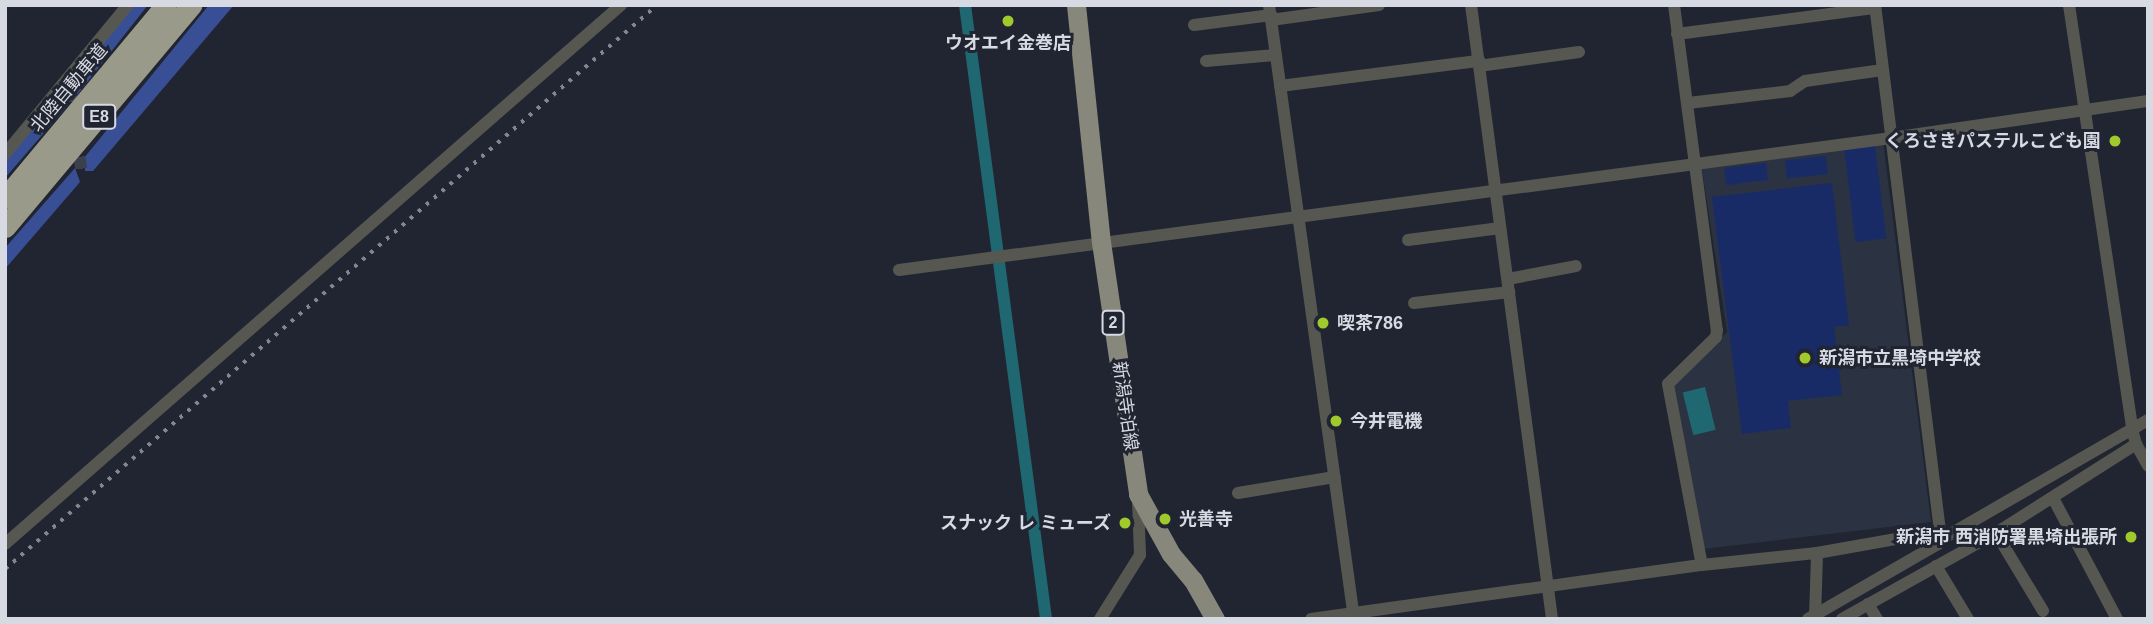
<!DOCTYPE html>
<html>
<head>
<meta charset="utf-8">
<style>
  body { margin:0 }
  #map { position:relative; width:2153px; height:624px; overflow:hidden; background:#212531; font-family:Arial,"Noto Sans JP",sans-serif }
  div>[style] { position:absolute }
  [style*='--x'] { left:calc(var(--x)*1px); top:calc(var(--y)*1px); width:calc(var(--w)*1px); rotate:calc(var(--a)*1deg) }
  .built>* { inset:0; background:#2b3242 }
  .green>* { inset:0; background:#192b67; transform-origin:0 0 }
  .forest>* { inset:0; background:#384f96 }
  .water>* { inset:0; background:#1f6871; transform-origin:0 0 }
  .canal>* { height:12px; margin:-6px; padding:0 6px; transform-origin:6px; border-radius:6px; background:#1f6871 }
  .minor-tunnel>* { height:12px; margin-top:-6px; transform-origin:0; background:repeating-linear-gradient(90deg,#3c404c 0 12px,transparent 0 18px) }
  .minor>* { height:12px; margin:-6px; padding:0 6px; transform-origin:6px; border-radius:6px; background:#575751 }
  .primary>* { height:19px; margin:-9.5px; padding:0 9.5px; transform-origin:9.5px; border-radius:9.5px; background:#87877b }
  .motorway>* { height:21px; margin:-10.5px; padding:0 10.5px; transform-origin:10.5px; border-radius:10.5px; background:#9a9a8b }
  .rail>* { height:3.5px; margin-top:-1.75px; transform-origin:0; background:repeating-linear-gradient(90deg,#838690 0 3.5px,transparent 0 10.5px) }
  .dots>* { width:19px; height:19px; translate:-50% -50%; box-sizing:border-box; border:4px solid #212531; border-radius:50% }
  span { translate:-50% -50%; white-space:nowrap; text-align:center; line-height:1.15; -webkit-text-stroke:6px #212531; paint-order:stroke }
  .shield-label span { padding:2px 5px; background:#212531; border:2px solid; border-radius:5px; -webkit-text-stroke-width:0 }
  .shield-label { font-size:16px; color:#d7dae2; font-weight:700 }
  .poi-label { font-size:18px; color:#d7dae2; font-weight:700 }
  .right { translate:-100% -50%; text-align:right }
  .left { translate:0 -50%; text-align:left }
  .street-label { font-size:18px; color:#d7dae2 }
  .frame { position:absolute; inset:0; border:7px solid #d7dae2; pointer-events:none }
</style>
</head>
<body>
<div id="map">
  <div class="built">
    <div style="clip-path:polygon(1883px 141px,1931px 522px,1703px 549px,1674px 383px,1727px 332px,1701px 163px)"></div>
  </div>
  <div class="green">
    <div style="left:1875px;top:146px;width:93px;height:31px;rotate:83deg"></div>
    <div style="left:1826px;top:156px;width:18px;height:41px;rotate:84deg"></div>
    <div style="left:1766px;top:163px;width:17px;height:42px;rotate:83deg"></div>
    <div style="clip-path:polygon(1832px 183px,1849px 325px,1834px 327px,1842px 395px,1788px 401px,1791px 428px,1742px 434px,1712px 197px)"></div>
  </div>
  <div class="forest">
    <div style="clip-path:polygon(134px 5px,148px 5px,77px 95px,73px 78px)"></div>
    <div style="clip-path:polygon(209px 5px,234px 5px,93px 171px,85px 171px,84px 158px)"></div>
    <div style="clip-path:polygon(65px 86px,68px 105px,5px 178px,5px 160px)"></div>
    <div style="clip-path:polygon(75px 168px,80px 182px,5px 269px,5px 248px)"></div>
  </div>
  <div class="water">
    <div style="left:1705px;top:387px;width:44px;height:23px;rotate:76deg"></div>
  </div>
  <div class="canal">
    <div style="--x:965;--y:5;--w:619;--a:82.48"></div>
  </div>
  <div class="minor-tunnel">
    <div style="--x:70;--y:90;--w:28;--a:82"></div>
    <div style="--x:77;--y:139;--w:34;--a:82"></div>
  </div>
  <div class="minor">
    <div style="--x:1269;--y:5;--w:619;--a:82.11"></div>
    <div style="--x:1471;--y:5;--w:619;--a:82.48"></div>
    <div style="--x:1674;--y:5;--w:328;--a:82.5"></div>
    <div style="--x:1717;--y:330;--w:7;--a:98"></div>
    <div style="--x:1716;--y:337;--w:67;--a:135.6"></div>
    <div style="--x:1668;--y:384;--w:184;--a:79.4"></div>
    <div style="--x:2069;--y:5;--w:429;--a:81.5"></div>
    <div style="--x:2132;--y:429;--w:16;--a:75"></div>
    <div style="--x:2136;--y:444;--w:25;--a:61"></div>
    <div style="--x:1271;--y:20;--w:109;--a:-7.9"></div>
    <div style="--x:1194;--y:25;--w:78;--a:-7.4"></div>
    <div style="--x:1677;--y:34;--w:200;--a:-7.5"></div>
    <div style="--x:1206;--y:61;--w:70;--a:-4.9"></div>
    <div style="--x:1479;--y:66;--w:101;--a:-8"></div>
    <div style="--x:1280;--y:86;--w:201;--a:-7.2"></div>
    <div style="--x:1688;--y:103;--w:103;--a:-6.7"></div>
    <div style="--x:1790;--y:91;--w:18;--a:-34"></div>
    <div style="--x:1805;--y:81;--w:78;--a:-8.1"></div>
    <div style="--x:5;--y:154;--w:193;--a:-50.5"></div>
    <div style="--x:1408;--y:240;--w:93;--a:-7.4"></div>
    <div style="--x:899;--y:270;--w:1001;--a:-7.58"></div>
    <div style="--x:1891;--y:138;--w:260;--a:-8.2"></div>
    <div style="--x:1508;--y:279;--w:69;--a:-10.8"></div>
    <div style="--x:1414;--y:303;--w:96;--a:-6.6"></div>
    <div style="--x:1238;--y:493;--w:98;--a:-9.4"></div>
    <div style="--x:2053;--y:498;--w:137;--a:62.1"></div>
    <div style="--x:1996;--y:533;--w:91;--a:58.9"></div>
    <div style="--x:5;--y:544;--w:819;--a:-41.19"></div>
    <div style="--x:1936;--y:566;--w:62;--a:58.9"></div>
    <div style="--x:1868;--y:604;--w:17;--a:59"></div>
    <div style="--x:1815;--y:618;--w:65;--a:-88.2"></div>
    <div style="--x:1100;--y:619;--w:75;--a:-58"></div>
    <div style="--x:1140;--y:555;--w:54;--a:-92.1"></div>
    <div style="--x:1311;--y:619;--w:395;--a:-7.9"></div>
    <div style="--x:1702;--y:565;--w:116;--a:-6"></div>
    <div style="--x:1817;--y:553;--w:125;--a:-10.1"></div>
    <div style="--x:1940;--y:531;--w:9;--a:36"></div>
    <div style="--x:1947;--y:536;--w:232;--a:-30"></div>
    <div style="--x:1808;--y:619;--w:150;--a:-30"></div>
    <div style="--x:1938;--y:544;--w:13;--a:-81"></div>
    <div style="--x:1940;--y:531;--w:530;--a:-97.04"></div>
    <div style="--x:1842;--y:619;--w:176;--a:-29.2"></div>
    <div style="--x:1996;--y:533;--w:166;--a:-32.4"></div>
  </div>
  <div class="primary">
    <div style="--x:1076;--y:5;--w:238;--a:84"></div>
    <div style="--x:1101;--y:242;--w:255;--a:81.6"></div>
    <div style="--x:1138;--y:494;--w:68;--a:61.2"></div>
    <div style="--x:1171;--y:554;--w:34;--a:50"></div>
    <div style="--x:1193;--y:580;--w:45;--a:60.6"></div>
  </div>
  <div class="motorway">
    <div style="--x:5;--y:198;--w:251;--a:-50.2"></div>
    <div style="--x:5;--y:227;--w:290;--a:-50"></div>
  </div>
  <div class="rail">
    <div style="--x:5;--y:569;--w:862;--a:-40.86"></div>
  </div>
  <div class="dots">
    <div style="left:1008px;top:21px;background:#a0c92b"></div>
    <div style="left:2115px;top:141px;background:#a0c92b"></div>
    <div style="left:1323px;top:323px;background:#a0c92b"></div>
    <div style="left:1805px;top:358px;background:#a0c92b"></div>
    <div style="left:1336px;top:421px;background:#a0c92b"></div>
    <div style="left:1165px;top:519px;background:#a0c92b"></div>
    <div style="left:1125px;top:523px;background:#a0c92b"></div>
    <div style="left:2131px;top:537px;background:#a0c92b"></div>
  </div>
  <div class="shield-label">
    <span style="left:99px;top:117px">E8</span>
    <span style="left:1113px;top:323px">2</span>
  </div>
  <div class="poi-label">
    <span style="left:1008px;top:43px">ウオエイ金巻店</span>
    <span class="right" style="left:2101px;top:141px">くろさきパステルこども園</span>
    <span class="left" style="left:1337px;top:323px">喫茶786</span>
    <span class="left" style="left:1819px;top:358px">新潟市立黒埼中学校</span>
    <span class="left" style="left:1350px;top:421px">今井電機</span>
    <span class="left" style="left:1179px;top:519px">光善寺</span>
    <span class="right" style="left:1111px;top:523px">スナック レ ミューズ</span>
    <span class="right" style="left:2117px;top:537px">新潟市 西消防署黒埼出張所</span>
  </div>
  <div class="street-label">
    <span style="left:69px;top:88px;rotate:-50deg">北陸自動車道</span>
    <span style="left:1125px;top:406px;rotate:82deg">新潟寺泊線</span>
  </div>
  <div class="frame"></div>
</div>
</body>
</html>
